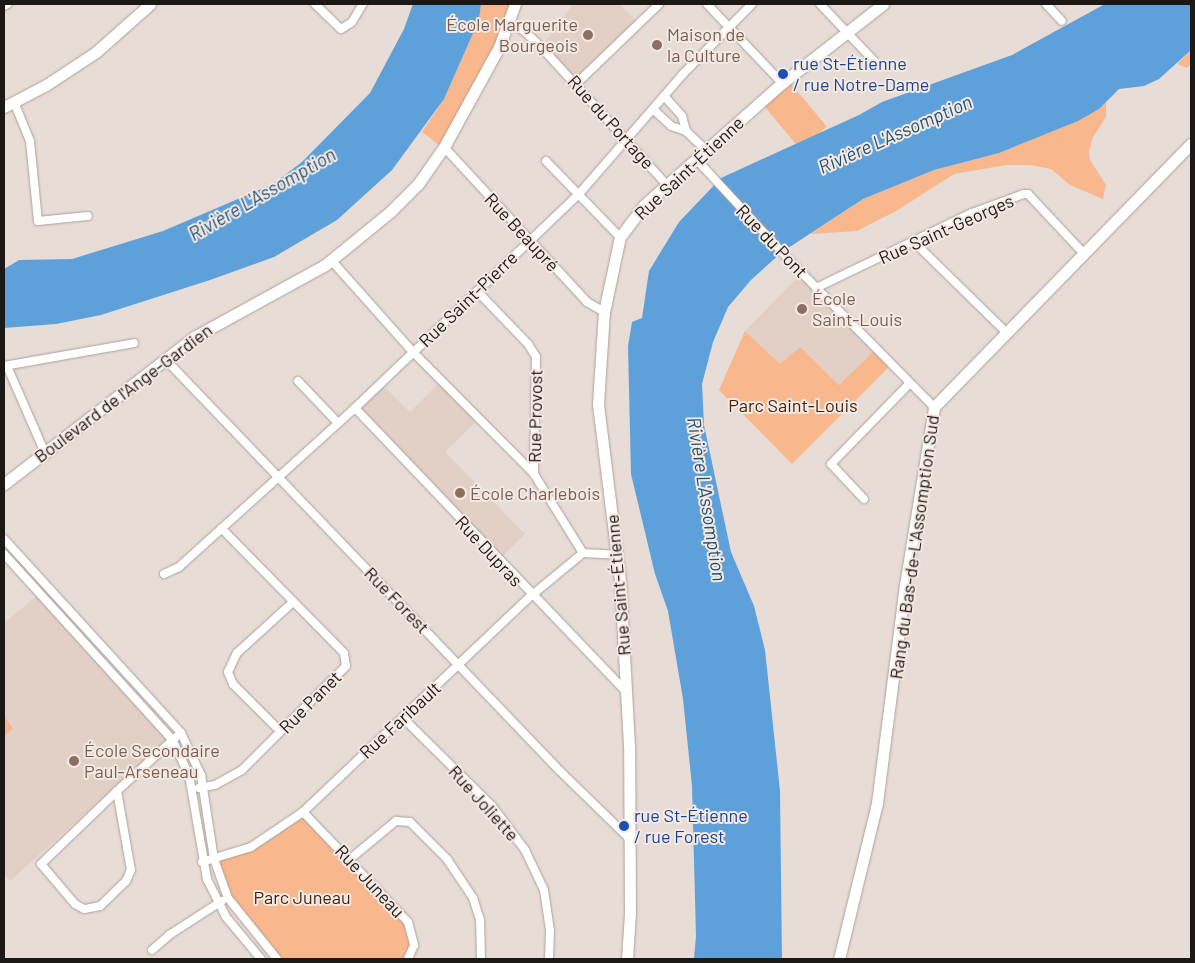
<!DOCTYPE html>
<html>
<head>
<meta charset="utf-8">
<style>
  body { margin:0 }
  #map { position:relative; width:1195px; height:963px; overflow:hidden; background:#e7dcd6; font-family:Barlow,sans-serif }
  div>[style] { position:absolute }
  [style*='--x'] { left:calc(var(--x)*1px); top:calc(var(--y)*1px); width:calc(var(--w)*1px); rotate:calc(var(--a)*1deg) }
  .built>* { inset:0; background:#e2d0c6 }
  .green>* { inset:0; background:#f9b78e; transform-origin:0 0 }
  .water>* { inset:0; background:#5ea1da }
  .roads { filter:drop-shadow(0 0 1px #aba19b) drop-shadow(0 0 1px #aba19b) }
  .street>* { height:8px; margin:-4px; padding:0 4px; transform-origin:4px; border-radius:4px; background:#fff }
  .secondary>* { height:11px; margin:-5.5px; padding:0 5.5px; transform-origin:5.5px; border-radius:5.5px; background:#fff }
  .dots>* { width:14px; height:14px; translate:-50% -50%; box-sizing:border-box; border:2px solid #f5eae3; border-radius:50% }
  span { translate:-50% -50%; white-space:nowrap; text-align:center; line-height:1.15; -webkit-text-stroke:4px #f5eae3; paint-order:stroke }
  .education-label { font-size:18px; color:#785e54 }
  .right { translate:-100% -50%; text-align:right }
  .left { translate:0 -50%; text-align:left }
  .transit-label { font-size:18px; color:#164399 }
  .street-label { font-size:18px; color:#1c1816 }
  .park-label { font-size:18px; color:#422410 }
  .water-label { font-size:19px; color:#1e4f75; font-style:italic }
  .frame { position:absolute; inset:0; border:5px solid #1c1816; pointer-events:none }
</style>
</head>
<body>
<div id="map">
  <div class="built">
    <div style="clip-path:polygon(573px 4px,619px 4px,639px 23px,576px 84px,541px 47px)"></div>
    <div style="clip-path:polygon(799px 276px,816px 288px,876px 349px,839px 385px,800px 347px,780px 365px,745px 331px)"></div>
    <div style="clip-path:polygon(441px 381px,479px 419px,445px 452px,525px 534px,499px 560px,355px 408px,381px 383px,410px 412px)"></div>
    <div style="clip-path:polygon(39px 594px,171px 736px,10px 881px,4px 874px,4px 737px,13px 727px,4px 716px,4px 623px)"></div>
  </div>
  <div class="green">
    <div style="clip-path:polygon(481px 4px,515px 4px,443px 148px,422px 132px,444px 99px,479px 20px)"></div>
    <div style="clip-path:polygon(1191px 50px,1191px 64px,1187px 68px,1177px 64px)"></div>
    <div style="left:787px;top:79px;width:62px;height:35px;rotate:50deg"></div>
    <div style="clip-path:polygon(1106px 101px,1106px 117px,1093px 137px,1089px 151px,1090px 160px,1106px 185px,1103px 199px,1070px 185px,1051px 169px,1030px 165px,1006px 165px,954px 174px,898px 210px,857px 231px,810px 234px,863px 199px,934px 170px,999px 153px,1099px 109px)"></div>
    <div style="clip-path:polygon(745px 331px,780px 364px,800px 347px,839px 385px,876px 349px,891px 365px,792px 464px,719px 390px)"></div>
    <div style="clip-path:polygon(4px 716px,13px 728px,4px 737px)"></div>
    <div style="clip-path:polygon(303px 812px,350px 859px,414px 934px,408px 959px,277px 959px,228px 898px,214px 859px,251px 847px)"></div>
  </div>
  <div class="water">
    <div style="clip-path:polygon(413px 4px,481px 4px,479px 20px,444px 99px,392px 170px,337px 220px,274px 257px,210px 280px,101px 315px,56px 324px,4px 328px,4px 269px,19px 260px,72px 259px,163px 231px,273px 184px,302px 162px,370px 93px,404px 29px)"></div>
    <div style="clip-path:polygon(1105px 4px,1191px 4px,1191px 50px,1159px 79px,1144px 86px,1119px 89px,1099px 109px,1078px 121px,999px 153px,934px 170px,863px 199px,782px 252px,751px 280px,728px 307px,713px 342px,702px 384px,704px 425px,731px 552px,754px 606px,765px 650px,780px 791px,782px 959px,694px 959px,696px 936px,692px 786px,683px 699px,668px 611px,655px 574px,631px 474px,628px 346px,632px 322px,642px 318px,649px 271px,679px 222px,721px 178px,859px 115px,882px 102px,1012px 55px)"></div>
  </div>
  <div class="roads">
    <div class="street">
      <div style="--x:315;--y:4;--w:36;--a:44"></div>
      <div style="--x:341;--y:29;--w:13;--a:-32"></div>
      <div style="--x:352;--y:22;--w:21;--a:-59"></div>
      <div style="--x:707;--y:4;--w:109;--a:46.5"></div>
      <div style="--x:820;--y:4;--w:79;--a:46.5"></div>
      <div style="--x:1046;--y:4;--w:23;--a:47"></div>
      <div style="--x:4;--y:6;--w:4;--a:-27"></div>
      <div style="--x:509;--y:23;--w:16;--a:27"></div>
      <div style="--x:523;--y:30;--w:25;--a:43"></div>
      <div style="--x:541;--y:47;--w:187;--a:47.6"></div>
      <div style="--x:576;--y:84;--w:115;--a:-43.9"></div>
      <div style="--x:665;--y:97;--w:25;--a:48"></div>
      <div style="--x:682;--y:116;--w:16;--a:75"></div>
      <div style="--x:14;--y:102;--w:42;--a:67.7"></div>
      <div style="--x:30;--y:141;--w:80;--a:84.3"></div>
      <div style="--x:38;--y:221;--w:50;--a:-5.7"></div>
      <div style="--x:654;--y:110;--w:23;--a:43"></div>
      <div style="--x:671;--y:126;--w:16;--a:18"></div>
      <div style="--x:686;--y:131;--w:28;--a:44"></div>
      <div style="--x:444;--y:147;--w:211;--a:47.3"></div>
      <div style="--x:587;--y:302;--w:20;--a:30"></div>
      <div style="--x:696;--y:159;--w:140;--a:47.3"></div>
      <div style="--x:791;--y:262;--w:204;--a:45.4"></div>
      <div style="--x:546;--y:161;--w:106;--a:45.8"></div>
      <div style="--x:915;--y:243;--w:129;--a:44.4"></div>
      <div style="--x:331;--y:260;--w:123;--a:48.3"></div>
      <div style="--x:413;--y:352;--w:172;--a:45.2"></div>
      <div style="--x:534;--y:474;--w:93;--a:58.2"></div>
      <div style="--x:816;--y:288;--w:173;--a:-25.7"></div>
      <div style="--x:972;--y:213;--w:55;--a:-20.1"></div>
      <div style="--x:1024;--y:194;--w:4;--a:0"></div>
      <div style="--x:1028;--y:194;--w:83;--a:46.9"></div>
      <div style="--x:477;--y:291;--w:74;--a:46.1"></div>
      <div style="--x:528;--y:344;--w:15;--a:58"></div>
      <div style="--x:536;--y:357;--w:117;--a:91"></div>
      <div style="--x:166;--y:360;--w:569;--a:46.21"></div>
      <div style="--x:560;--y:771;--w:98;--a:44.2"></div>
      <div style="--x:4;--y:366;--w:132;--a:-10"></div>
      <div style="--x:7;--y:366;--w:95;--a:66.4"></div>
      <div style="--x:298;--y:381;--w:57;--a:46.4"></div>
      <div style="--x:355;--y:408;--w:393;--a:46.3"></div>
      <div style="--x:864;--y:499;--w:48;--a:-133.3"></div>
      <div style="--x:831;--y:464;--w:113;--a:-45.7"></div>
      <div style="--x:4;--y:539;--w:263;--a:47.6"></div>
      <div style="--x:181;--y:733;--w:47;--a:64.5"></div>
      <div style="--x:201;--y:775;--w:85;--a:81.2"></div>
      <div style="--x:214;--y:859;--w:41;--a:70.3"></div>
      <div style="--x:228;--y:898;--w:78;--a:51.2"></div>
      <div style="--x:583;--y:553;--w:34;--a:3"></div>
      <div style="--x:4;--y:554;--w:250;--a:47.8"></div>
      <div style="--x:172;--y:739;--w:40;--a:65"></div>
      <div style="--x:189;--y:775;--w:106;--a:80.2"></div>
      <div style="--x:207;--y:879;--w:42;--a:63.4"></div>
      <div style="--x:226;--y:917;--w:55;--a:50.2"></div>
      <div style="--x:164;--y:574;--w:17;--a:-25"></div>
      <div style="--x:179;--y:567;--w:237;--a:-42.1"></div>
      <div style="--x:355;--y:408;--w:308;--a:-43.7"></div>
      <div style="--x:578;--y:195;--w:160;--a:-49"></div>
      <div style="--x:683;--y:74;--w:98;--a:-45.4"></div>
      <div style="--x:403;--y:718;--w:125;--a:44.7"></div>
      <div style="--x:492;--y:806;--w:55;--a:53.1"></div>
      <div style="--x:525;--y:850;--w:44;--a:64.6"></div>
      <div style="--x:544;--y:890;--w:40;--a:81.5"></div>
      <div style="--x:550;--y:930;--w:29;--a:92"></div>
      <div style="--x:280;--y:731;--w:66;--a:-135"></div>
      <div style="--x:233;--y:684;--w:13;--a:-113"></div>
      <div style="--x:228;--y:672;--w:21;--a:-65"></div>
      <div style="--x:237;--y:653;--w:76;--a:-42.3"></div>
      <div style="--x:199;--y:788;--w:16;--a:-11"></div>
      <div style="--x:215;--y:785;--w:31;--a:-29"></div>
      <div style="--x:242;--y:770;--w:147;--a:-45"></div>
      <div style="--x:346;--y:666;--w:13;--a:-99"></div>
      <div style="--x:344;--y:653;--w:175;--a:-134.5"></div>
      <div style="--x:117;--y:791;--w:80;--a:80"></div>
      <div style="--x:131;--y:870;--w:12;--a:114"></div>
      <div style="--x:126;--y:881;--w:36;--a:136"></div>
      <div style="--x:100;--y:906;--w:16;--a:169"></div>
      <div style="--x:84;--y:909;--w:10;--a:-151"></div>
      <div style="--x:75;--y:904;--w:52;--a:-130.4"></div>
      <div style="--x:41;--y:864;--w:105;--a:-43.8"></div>
      <div style="--x:117;--y:791;--w:80;--a:-42.5"></div>
      <div style="--x:303;--y:812;--w:152;--a:46.3"></div>
      <div style="--x:408;--y:922;--w:24;--a:75"></div>
      <div style="--x:414;--y:945;--w:15;--a:113"></div>
      <div style="--x:350;--y:859;--w:60;--a:-39.6"></div>
      <div style="--x:396;--y:821;--w:14;--a:4"></div>
      <div style="--x:410;--y:822;--w:52;--a:45"></div>
      <div style="--x:447;--y:859;--w:47;--a:56.3"></div>
      <div style="--x:473;--y:898;--w:22;--a:72"></div>
      <div style="--x:480;--y:919;--w:40;--a:88.6"></div>
      <div style="--x:202;--y:862;--w:51;--a:-17"></div>
      <div style="--x:251;--y:847;--w:63;--a:-33.9"></div>
      <div style="--x:303;--y:812;--w:315;--a:-43.5"></div>
      <div style="--x:532;--y:595;--w:66;--a:-39.5"></div>
      <div style="--x:152;--y:950;--w:23;--a:-41"></div>
      <div style="--x:169;--y:935;--w:63;--a:-32.7"></div>
    </div>
    <div class="secondary">
      <div style="--x:4;--y:107;--w:47;--a:-27.6"></div>
      <div style="--x:46;--y:85;--w:60;--a:-33.4"></div>
      <div style="--x:96;--y:52;--w:72;--a:-41.6"></div>
      <div style="--x:4;--y:484;--w:240;--a:-37.7"></div>
      <div style="--x:194;--y:337;--w:149;--a:-28.8"></div>
      <div style="--x:325;--y:265;--w:85;--a:-39.3"></div>
      <div style="--x:391;--y:211;--w:38;--a:-45"></div>
      <div style="--x:418;--y:184;--w:45;--a:-54.9"></div>
      <div style="--x:444;--y:147;--w:114;--a:-61.2"></div>
      <div style="--x:499;--y:47;--w:46;--a:-69.6"></div>
      <div style="--x:627;--y:959;--w:47;--a:-86.3"></div>
      <div style="--x:630;--y:912;--w:166;--a:-90.3"></div>
      <div style="--x:629;--y:746;--w:165;--a:-93.1"></div>
      <div style="--x:620;--y:581;--w:178;--a:-97.1"></div>
      <div style="--x:598;--y:404;--w:92;--a:-86.3"></div>
      <div style="--x:604;--y:312;--w:77;--a:-78"></div>
      <div style="--x:620;--y:237;--w:39;--a:-53"></div>
      <div style="--x:643;--y:206;--w:186;--a:-41.5"></div>
      <div style="--x:782;--y:83;--w:128;--a:-38"></div>
      <div style="--x:839;--y:959;--w:161;--a:-76.3"></div>
      <div style="--x:877;--y:803;--w:220;--a:-82.7"></div>
      <div style="--x:905;--y:585;--w:180;--a:-80.7"></div>
      <div style="--x:934;--y:407;--w:368;--a:-45.7"></div>
    </div>
  </div>
  <div class="dots">
    <div style="left:588px;top:35px;background:#8d6e63"></div>
    <div style="left:657px;top:45px;background:#8d6e63"></div>
    <div style="left:783px;top:74px;background:#1a4fb4"></div>
    <div style="left:802px;top:309px;background:#8d6e63"></div>
    <div style="left:460px;top:493px;background:#8d6e63"></div>
    <div style="left:74px;top:761px;background:#8d6e63"></div>
    <div style="left:624px;top:826px;background:#1a4fb4"></div>
  </div>
  <div class="education-label">
    <span class="right" style="left:578px;top:35px">École Marguerite<br>Bourgeois</span>
    <span class="left" style="left:667px;top:45px">Maison de<br>la Culture</span>
    <span class="left" style="left:812px;top:309px">École<br>Saint-Louis</span>
    <span class="left" style="left:470px;top:493px">École Charlebois</span>
    <span class="left" style="left:84px;top:761px">École Secondaire<br>Paul-Arseneau</span>
  </div>
  <div class="transit-label">
    <span class="left" style="left:793px;top:74px">rue St-Étienne<br>/ rue Notre-Dame</span>
    <span class="left" style="left:634px;top:826px">rue St-Étienne<br>/ rue Forest</span>
  </div>
  <div class="street-label">
    <span style="left:611px;top:122px;rotate:48deg">Rue du Portage</span>
    <span style="left:689px;top:168px;rotate:-43deg">Rue Saint-Étienne</span>
    <span style="left:946px;top:229px;rotate:-24deg">Rue Saint-Georges</span>
    <span style="left:522px;top:232px;rotate:47deg">Rue Beaupré</span>
    <span style="left:772px;top:241px;rotate:46deg">Rue du Pont</span>
    <span style="left:468px;top:299px;rotate:-44deg">Rue Saint-Pierre</span>
    <span style="left:123px;top:393px;rotate:-37deg">Boulevard de l'Ange-Gardien</span>
    <span style="left:535px;top:416px;rotate:-89deg">Rue Provost</span>
    <span style="left:914px;top:547px;rotate:-82deg">Rang du Bas-de-L'Assomption Sud</span>
    <span style="left:489px;top:551px;rotate:47deg">Rue Dupras</span>
    <span style="left:618px;top:585px;rotate:-95deg">Rue Saint-Étienne</span>
    <span style="left:397px;top:600px;rotate:46deg">Rue Forest</span>
    <span style="left:310px;top:702px;rotate:-45deg">Rue Panet</span>
    <span style="left:400px;top:720px;rotate:-43deg">Rue Faribault</span>
    <span style="left:484px;top:803px;rotate:48deg">Rue Joliette</span>
    <span style="left:370px;top:881px;rotate:47deg">Rue Juneau</span>
  </div>
  <div class="park-label">
    <span style="left:793px;top:405px">Parc Saint-Louis</span>
    <span style="left:302px;top:897px">Parc Juneau</span>
  </div>
  <div class="water-label">
    <span style="left:895px;top:134px;rotate:-24deg">Rivière L'Assomption</span>
    <span style="left:262px;top:194px;rotate:-30deg">Rivière L'Assomption</span>
    <span style="left:707px;top:499px;rotate:81deg">Rivière L'Assomption</span>
  </div>
  <div class="frame"></div>
</div>
</body>
</html>
